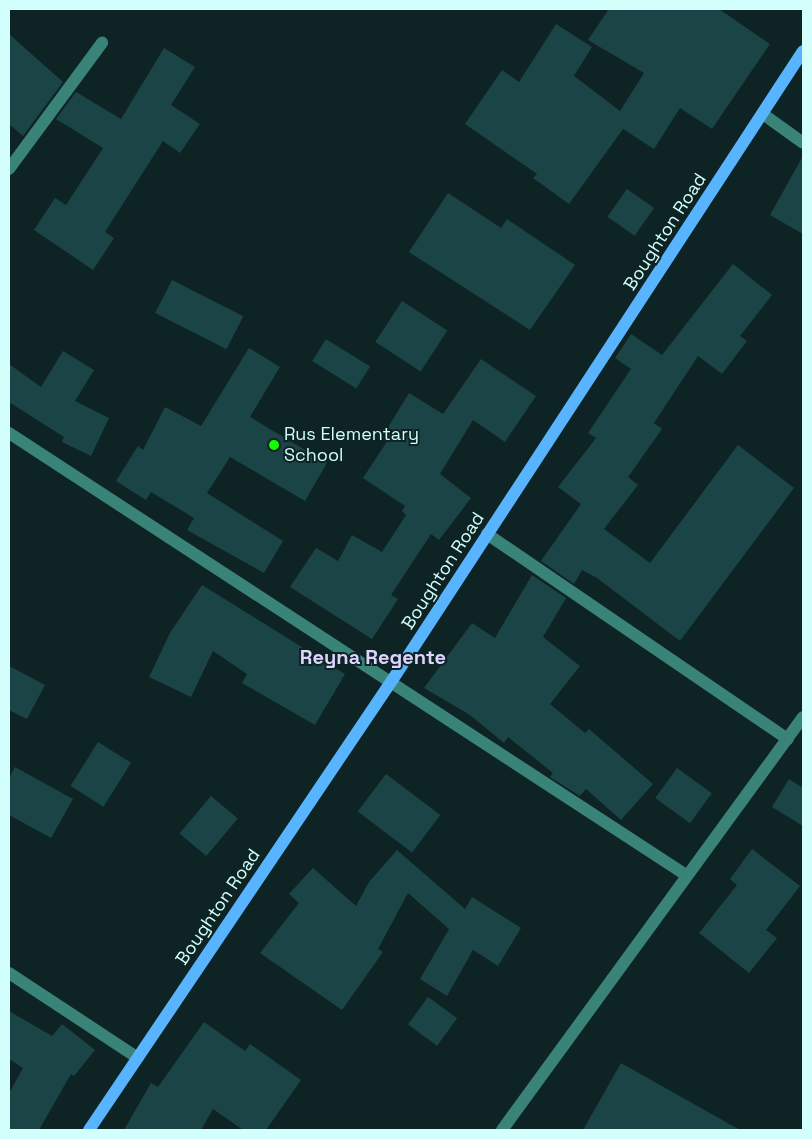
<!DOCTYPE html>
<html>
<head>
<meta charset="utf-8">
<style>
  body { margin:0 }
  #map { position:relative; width:812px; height:1139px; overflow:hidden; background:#0e2424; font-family:"Space Grotesk",sans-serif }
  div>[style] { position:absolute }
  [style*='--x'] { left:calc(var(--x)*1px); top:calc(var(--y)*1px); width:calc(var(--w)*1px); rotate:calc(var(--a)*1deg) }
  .building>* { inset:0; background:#1a4445; transform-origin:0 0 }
  .minor>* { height:12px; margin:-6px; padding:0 6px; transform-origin:6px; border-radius:6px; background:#398379 }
  .major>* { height:12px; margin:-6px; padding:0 6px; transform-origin:6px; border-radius:6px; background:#59b4ff }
  .dots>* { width:14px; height:14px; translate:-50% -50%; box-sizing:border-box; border:2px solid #0e2424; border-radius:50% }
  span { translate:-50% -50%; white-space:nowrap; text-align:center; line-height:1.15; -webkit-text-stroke:4px #0e2424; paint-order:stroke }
  .street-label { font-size:18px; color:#d2fffc }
  .poi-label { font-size:18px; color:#d2fffc }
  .left { translate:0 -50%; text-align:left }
  .quarter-label { font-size:20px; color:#dcd4ff; font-weight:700 }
  .frame { position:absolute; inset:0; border:10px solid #d2fffc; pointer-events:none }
</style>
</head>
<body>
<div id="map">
  <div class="building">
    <div style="clip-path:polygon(609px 9px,719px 9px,770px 44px,712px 129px,680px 108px,654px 149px,623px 129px,569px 204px,533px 178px,537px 174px,465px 124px,502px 70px,519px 82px,556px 24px,592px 47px,574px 76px,620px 111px,644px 73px,588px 40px)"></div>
    <div style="clip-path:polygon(9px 34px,63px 82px,23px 136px,9px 124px)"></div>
    <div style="clip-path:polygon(164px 48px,195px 67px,171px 105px,200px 124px,180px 153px,163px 141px,105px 232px,114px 238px,93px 270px,34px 230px,55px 198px,66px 205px,103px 148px,56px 119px,76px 92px,121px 119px)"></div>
    <div style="clip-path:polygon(803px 156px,803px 234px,770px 215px)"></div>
    <div style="left:627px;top:189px;width:33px;height:34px;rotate:35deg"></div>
    <div style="clip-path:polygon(448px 193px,501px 228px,507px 219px,575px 265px,530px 330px,409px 252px)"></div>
    <div style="clip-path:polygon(733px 264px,772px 295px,740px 336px,747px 341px,722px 374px,698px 356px,654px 423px,662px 429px,628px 477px,638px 485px,604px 529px,650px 563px,738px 445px,794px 488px,680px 641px,597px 578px,582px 570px,574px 584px,541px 561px,581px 504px,558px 487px,596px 438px,588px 433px,631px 369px,615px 358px,631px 334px,662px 355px)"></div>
    <div style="left:172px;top:280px;width:80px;height:37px;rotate:27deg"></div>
    <div style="left:402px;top:301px;width:54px;height:49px;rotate:33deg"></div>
    <div style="left:326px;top:339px;width:52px;height:26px;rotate:32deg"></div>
    <div style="clip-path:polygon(249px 348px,280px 367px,250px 417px,327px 463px,305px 501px,230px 457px,207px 493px,283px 541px,264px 573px,187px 530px,194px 518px,151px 492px,146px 500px,116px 481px,138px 446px,143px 450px,165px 407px,201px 426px)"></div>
    <div style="clip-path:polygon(63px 351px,94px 370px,75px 401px,109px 418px,91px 456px,62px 442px,64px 437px,9px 402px,9px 364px,41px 387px)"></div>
    <div style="clip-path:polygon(481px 359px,536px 396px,505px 442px,473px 420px,440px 474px,471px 498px,439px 540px,431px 534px,391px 595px,398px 599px,372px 639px,290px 587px,316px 548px,338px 561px,352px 535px,382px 552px,406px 515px,402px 511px,405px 506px,363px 478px,390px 437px,384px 434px,409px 393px,443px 414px)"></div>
    <div style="clip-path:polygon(532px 575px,566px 598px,543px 637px,580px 666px,550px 704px,585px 733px,589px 729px,653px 784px,621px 820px,586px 789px,580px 796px,550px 777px,553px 773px,508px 737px,504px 743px,470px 715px,424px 688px,472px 623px,495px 638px)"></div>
    <div style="clip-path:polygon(202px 585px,345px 674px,315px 725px,242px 683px,247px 674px,213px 651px,191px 697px,149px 677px,170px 633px)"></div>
    <div style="clip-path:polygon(9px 666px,45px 685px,27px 719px,9px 710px)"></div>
    <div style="left:98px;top:742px;width:39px;height:52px;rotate:32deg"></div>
    <div style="clip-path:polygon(15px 767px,73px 799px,51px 838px,9px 815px,9px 778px)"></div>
    <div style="left:677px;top:768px;width:43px;height:37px;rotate:36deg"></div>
    <div style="left:386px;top:774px;width:68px;height:47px;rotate:37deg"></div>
    <div style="clip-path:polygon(789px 779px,803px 788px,803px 826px,772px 807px)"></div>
    <div style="left:211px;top:796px;width:35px;height:49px;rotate:40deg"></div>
    <div style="clip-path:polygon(752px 849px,800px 886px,766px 930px,777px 938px,749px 973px,699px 933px,737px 885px,730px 879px)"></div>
    <div style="clip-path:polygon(397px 850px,465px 909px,472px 897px,521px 928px,498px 966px,473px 950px,447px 996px,420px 979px,449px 929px,408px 893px,378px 949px,383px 952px,342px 1010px,260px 953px,299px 903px,289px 894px,313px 868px,356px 906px,369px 882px)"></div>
    <div style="left:428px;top:997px;width:36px;height:34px;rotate:36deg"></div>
    <div style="clip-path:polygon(9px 1011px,52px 1036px,62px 1024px,95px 1050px,74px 1076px,71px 1074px,39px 1130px,9px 1130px,9px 1093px,23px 1068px,9px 1059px)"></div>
    <div style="clip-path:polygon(204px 1022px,245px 1051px,250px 1044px,301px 1080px,266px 1130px,243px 1130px,213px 1109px,201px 1130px,124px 1130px,151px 1083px,158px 1087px)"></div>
    <div style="clip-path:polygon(621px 1063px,740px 1130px,583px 1130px)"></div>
  </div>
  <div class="minor">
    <div style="--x:763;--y:114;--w:49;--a:35.9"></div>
    <div style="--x:9;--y:169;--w:157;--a:-53.6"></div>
    <div style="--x:9;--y:433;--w:809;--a:33.14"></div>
    <div style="--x:487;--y:534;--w:364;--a:34.3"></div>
    <div style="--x:9;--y:973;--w:154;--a:33.4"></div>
    <div style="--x:502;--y:1130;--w:511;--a:-53.91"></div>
  </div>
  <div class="major">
    <div style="--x:89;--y:1130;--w:544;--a:-56.02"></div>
    <div style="--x:393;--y:679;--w:750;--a:-56.86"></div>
  </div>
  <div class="dots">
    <div style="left:274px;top:445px;background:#13fd00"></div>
  </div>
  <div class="street-label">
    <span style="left:665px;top:232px;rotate:-57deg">Boughton Road</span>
    <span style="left:443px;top:571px;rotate:-57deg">Boughton Road</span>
    <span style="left:218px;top:907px;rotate:-56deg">Boughton Road</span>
  </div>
  <div class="poi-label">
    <span class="left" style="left:284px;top:445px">Rus Elementary<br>School</span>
  </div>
  <div class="quarter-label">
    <span style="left:373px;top:657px">Reyna Regente</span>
  </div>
  <div class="frame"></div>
</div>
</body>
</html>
